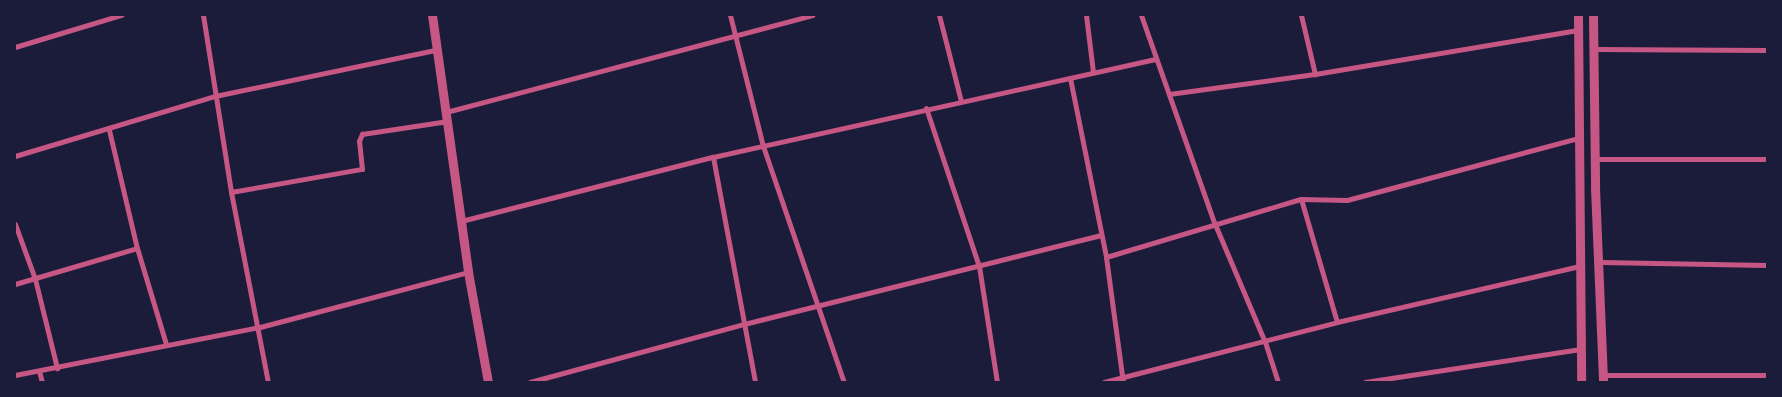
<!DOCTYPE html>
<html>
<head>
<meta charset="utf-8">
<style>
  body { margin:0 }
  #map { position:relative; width:1782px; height:397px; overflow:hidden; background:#1b1b3a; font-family:Cabin,sans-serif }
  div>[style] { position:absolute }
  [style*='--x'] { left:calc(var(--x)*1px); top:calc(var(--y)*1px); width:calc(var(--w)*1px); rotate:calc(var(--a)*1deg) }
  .minor>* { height:5px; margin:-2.5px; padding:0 2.5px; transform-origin:2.5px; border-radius:2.5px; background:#c65784 }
  .tertiary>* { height:9px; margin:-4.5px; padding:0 4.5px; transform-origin:4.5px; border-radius:4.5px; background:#c65784 }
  span { translate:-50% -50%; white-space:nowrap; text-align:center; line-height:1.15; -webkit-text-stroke:4.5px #1b1b3a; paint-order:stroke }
  .frame { position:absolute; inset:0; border:16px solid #1b1b3a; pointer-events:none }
</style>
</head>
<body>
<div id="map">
  <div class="minor">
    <div style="--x:203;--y:15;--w:179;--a:81"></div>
    <div style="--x:231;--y:192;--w:194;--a:79"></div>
    <div style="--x:730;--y:15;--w:135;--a:75.9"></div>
    <div style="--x:763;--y:146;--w:250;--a:71.1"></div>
    <div style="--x:939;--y:15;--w:89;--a:75.7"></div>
    <div style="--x:1086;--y:15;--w:57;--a:83"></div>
    <div style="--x:1141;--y:15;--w:219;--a:70.6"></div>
    <div style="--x:1214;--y:222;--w:130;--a:67"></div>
    <div style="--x:1265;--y:342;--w:42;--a:72"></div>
    <div style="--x:1301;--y:15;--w:61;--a:76.7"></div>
    <div style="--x:15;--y:47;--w:111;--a:-16.8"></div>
    <div style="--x:1594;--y:49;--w:173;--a:0.3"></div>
    <div style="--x:1070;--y:78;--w:183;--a:78.6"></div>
    <div style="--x:1106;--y:257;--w:126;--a:82.3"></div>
    <div style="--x:1169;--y:94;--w:147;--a:-7.8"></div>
    <div style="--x:1315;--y:74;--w:268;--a:-9.5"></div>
    <div style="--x:926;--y:108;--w:167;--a:71.5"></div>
    <div style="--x:979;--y:266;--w:117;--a:81.2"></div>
    <div style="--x:446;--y:112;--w:379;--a:-14.8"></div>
    <div style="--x:109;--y:130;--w:121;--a:76.7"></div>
    <div style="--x:137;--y:248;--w:100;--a:73.2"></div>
    <div style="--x:15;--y:156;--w:209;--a:-16.7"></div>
    <div style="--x:215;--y:96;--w:226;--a:-11.8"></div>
    <div style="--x:713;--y:157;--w:229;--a:79.4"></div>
    <div style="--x:1595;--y:159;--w:172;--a:0"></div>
    <div style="--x:231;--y:192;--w:133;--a:-10"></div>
    <div style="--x:362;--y:169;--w:28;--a:-96"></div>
    <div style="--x:359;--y:141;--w:8;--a:-67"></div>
    <div style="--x:362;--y:134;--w:87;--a:-8.6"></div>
    <div style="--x:1301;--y:199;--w:128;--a:73.7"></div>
    <div style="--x:461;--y:221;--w:260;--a:-14.3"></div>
    <div style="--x:713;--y:157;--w:453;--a:-12.5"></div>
    <div style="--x:15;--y:224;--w:59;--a:70"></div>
    <div style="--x:35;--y:279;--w:92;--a:76.1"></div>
    <div style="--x:1106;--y:257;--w:203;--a:-16.6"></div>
    <div style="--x:1301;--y:199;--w:46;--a:1.2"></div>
    <div style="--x:1347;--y:200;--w:239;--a:-15"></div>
    <div style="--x:1600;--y:262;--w:167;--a:1"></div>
    <div style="--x:15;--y:284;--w:127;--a:-16.4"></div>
    <div style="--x:39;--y:371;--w:11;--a:75"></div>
    <div style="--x:15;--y:375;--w:250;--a:-11.1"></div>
    <div style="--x:260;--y:327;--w:215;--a:-14.8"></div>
    <div style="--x:1603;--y:375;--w:164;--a:0"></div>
    <div style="--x:530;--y:382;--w:222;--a:-15.2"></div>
    <div style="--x:744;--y:324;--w:368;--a:-14"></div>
    <div style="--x:1104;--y:382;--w:241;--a:-14.4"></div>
    <div style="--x:1337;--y:322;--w:249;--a:-13"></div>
    <div style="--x:1365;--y:382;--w:218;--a:-8.7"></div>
  </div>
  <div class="tertiary">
    <div style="--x:432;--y:15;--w:260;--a:82"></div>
    <div style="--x:468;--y:272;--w:112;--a:79.7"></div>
    <div style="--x:1578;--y:15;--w:367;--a:89.5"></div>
    <div style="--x:1593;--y:15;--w:173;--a:89.3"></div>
    <div style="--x:1595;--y:188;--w:194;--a:87.6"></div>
  </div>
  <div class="frame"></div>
</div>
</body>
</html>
